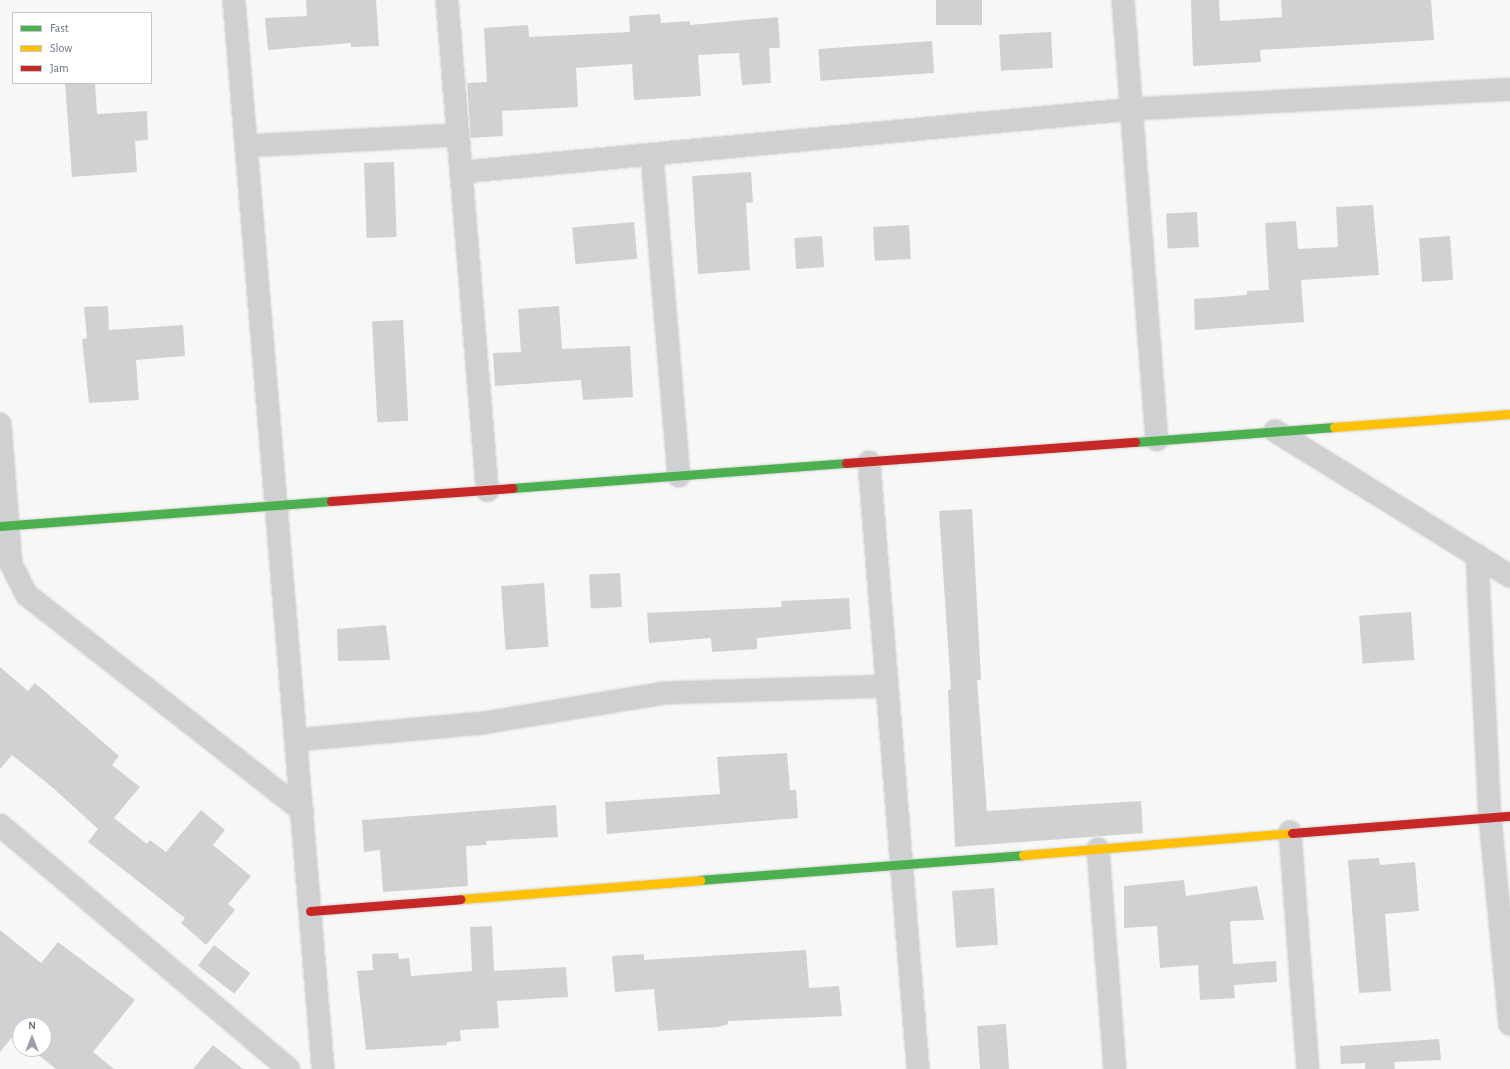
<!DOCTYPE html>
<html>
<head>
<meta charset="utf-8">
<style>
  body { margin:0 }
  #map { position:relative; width:1510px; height:1069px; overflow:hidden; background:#f7f7f6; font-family:"Alegreya Sans",sans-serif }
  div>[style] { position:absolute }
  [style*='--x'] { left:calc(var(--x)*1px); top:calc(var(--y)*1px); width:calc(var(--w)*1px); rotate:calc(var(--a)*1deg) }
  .building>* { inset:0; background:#d0d1d2; transform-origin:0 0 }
  .roads { filter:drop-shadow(0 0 1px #d4d5d5) drop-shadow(0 0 1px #d4d5d5) }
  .street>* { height:22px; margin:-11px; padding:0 11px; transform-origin:11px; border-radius:11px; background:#cfd0d1 }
  .fast>* { height:9px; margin:-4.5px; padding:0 4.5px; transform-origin:4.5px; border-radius:4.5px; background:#4caf50 }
  .slow>* { height:9px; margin:-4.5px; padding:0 4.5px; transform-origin:4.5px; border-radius:4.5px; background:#ffc107 }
  .jam>* { height:9px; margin:-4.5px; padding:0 4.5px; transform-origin:4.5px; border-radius:4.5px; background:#c62828 }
  span { translate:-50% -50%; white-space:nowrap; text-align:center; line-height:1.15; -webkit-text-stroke:4px #fff; paint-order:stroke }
  .legend { position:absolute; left:12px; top:12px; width:140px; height:72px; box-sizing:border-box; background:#fff; border:1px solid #c3c7ce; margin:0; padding:5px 7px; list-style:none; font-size:12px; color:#687285 }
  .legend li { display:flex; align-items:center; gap:8px; height:20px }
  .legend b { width:20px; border:1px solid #c3c7ce }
  .north { position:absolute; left:12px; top:1017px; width:40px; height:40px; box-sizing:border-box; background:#fff; border:1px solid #c3c7ce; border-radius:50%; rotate:0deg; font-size:11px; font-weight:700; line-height:16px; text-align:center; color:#687285 }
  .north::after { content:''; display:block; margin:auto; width:14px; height:18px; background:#9aa1ad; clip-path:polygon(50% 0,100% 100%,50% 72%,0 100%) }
</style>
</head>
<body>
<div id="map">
  <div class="building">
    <div style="clip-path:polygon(306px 0,376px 0,379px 46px,351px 47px,351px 43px,268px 50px,265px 18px,307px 16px)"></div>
    <div style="left:936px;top:0;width:46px;height:25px"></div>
    <div style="clip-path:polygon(1191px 0,1219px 0,1220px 21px,1282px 17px,1281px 0,1431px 0,1434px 40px,1260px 50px,1261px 62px,1193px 66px)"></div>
    <div style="clip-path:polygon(660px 14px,661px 23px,690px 21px,690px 25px,778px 17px,780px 48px,769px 48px,771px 83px,742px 85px,739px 53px,698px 55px,701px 96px,634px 100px,632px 64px,576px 68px,578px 107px,502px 111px,503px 136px,471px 138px,467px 83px,487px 82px,484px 28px,528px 25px,529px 37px,630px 32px,629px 16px)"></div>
    <div style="left:1051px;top:32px;width:36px;height:52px;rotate:87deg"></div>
    <div style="left:932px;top:41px;width:32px;height:114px;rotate:86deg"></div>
    <div style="clip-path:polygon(65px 83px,95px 83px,97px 114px,147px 111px,148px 140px,135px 141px,137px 172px,72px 177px)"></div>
    <div style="left:394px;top:162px;width:75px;height:30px;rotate:88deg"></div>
    <div style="clip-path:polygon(751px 172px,753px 202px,746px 203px,750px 270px,698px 274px,692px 176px)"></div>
    <div style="clip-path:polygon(1373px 205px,1379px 275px,1301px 280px,1304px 322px,1195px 330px,1194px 299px,1247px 295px,1247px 291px,1269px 290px,1265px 223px,1296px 221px,1298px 249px,1338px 247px,1336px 207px)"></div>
    <div style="left:1197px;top:212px;width:35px;height:31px;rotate:87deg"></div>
    <div style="left:634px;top:222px;width:37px;height:62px;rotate:85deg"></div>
    <div style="left:909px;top:225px;width:34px;height:36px;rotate:87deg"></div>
    <div style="left:822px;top:236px;width:31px;height:28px;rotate:86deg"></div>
    <div style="left:1450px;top:236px;width:44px;height:31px;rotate:86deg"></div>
    <div style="clip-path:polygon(108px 306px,109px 330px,183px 325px,185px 356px,136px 360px,139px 400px,89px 403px,82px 339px,87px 338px,84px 307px)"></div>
    <div style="clip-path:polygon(559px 306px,562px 349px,630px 346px,633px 397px,583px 400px,581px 380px,495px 386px,493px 353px,521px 352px,518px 309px)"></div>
    <div style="left:403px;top:320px;width:101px;height:31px;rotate:87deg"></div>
    <div style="clip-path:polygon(972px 509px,981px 680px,977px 680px,987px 811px,1141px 801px,1143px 833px,955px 847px,948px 690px,951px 689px,939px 511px)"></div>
    <div style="left:620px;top:573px;width:34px;height:31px;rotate:87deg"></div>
    <div style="left:544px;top:583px;width:64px;height:43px;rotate:86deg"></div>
    <div style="clip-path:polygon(849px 598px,851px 629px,757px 638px,757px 649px,712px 652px,711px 638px,649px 643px,647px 613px,782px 607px,781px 601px)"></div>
    <div style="left:1411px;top:612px;width:48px;height:52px;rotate:86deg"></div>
    <div style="clip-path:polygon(386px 625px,390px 660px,338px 661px,337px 629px)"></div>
    <div style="clip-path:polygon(0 667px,28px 691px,35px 683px,119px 756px,112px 765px,140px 787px,114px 818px,147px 844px,150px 840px,166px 852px,201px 810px,225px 830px,213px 845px,251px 876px,228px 904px,235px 910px,206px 945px,181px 923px,185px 918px,88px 842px,98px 829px,52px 787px,12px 755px,0 769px)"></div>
    <div style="clip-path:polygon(787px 753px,790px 790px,796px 790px,798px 818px,607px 834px,605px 802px,720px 794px,717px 757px)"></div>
    <div style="clip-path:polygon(556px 805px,558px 837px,486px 841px,487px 845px,466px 846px,468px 886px,383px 892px,380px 850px,364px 852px,362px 820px)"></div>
    <div style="clip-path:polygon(1379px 858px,1380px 865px,1415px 862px,1419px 911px,1385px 914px,1391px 991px,1359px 993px,1348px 860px)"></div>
    <div style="clip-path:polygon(1184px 880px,1186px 896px,1257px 886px,1264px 920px,1230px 921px,1233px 964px,1276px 961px,1277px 982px,1234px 985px,1235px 998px,1200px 1000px,1198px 965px,1160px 968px,1157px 926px,1124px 928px,1124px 886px)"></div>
    <div style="left:994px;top:888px;width:57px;height:42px;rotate:86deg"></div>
    <div style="clip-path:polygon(492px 926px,494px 971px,566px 967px,568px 997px,497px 1001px,499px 1028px,460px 1030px,461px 1041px,447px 1042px,447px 1045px,366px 1050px,357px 971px,373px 970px,372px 954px,398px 953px,399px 959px,409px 958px,411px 976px,472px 971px,470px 927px)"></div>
    <div style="clip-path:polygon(0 930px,41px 963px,58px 942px,135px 1000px,93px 1052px,114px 1069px,56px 1069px,31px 1049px,44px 1049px,44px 1025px,20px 1025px,20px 1040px,14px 1035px,0 1052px)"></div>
    <div style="left:214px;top:945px;width:46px;height:26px;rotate:38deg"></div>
    <div style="clip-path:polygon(806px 950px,809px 988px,839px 986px,842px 1016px,728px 1021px,728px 1024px,719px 1027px,658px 1031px,654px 989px,615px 992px,612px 956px,644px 954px,644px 960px)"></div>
    <div style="left:1006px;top:1024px;width:45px;height:29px;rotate:86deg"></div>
    <div style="clip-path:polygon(1439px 1039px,1441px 1060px,1394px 1062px,1395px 1069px,1365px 1069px,1365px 1063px,1341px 1064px,1340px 1046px)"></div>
    <div style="clip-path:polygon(213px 1045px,243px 1069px,193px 1069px)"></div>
  </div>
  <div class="roads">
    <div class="street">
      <div style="--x:234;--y:0;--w:1073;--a:85.24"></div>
      <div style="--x:447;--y:0;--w:492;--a:85.3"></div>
      <div style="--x:1123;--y:0;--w:441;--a:85.6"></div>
      <div style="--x:246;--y:146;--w:213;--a:-3"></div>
      <div style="--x:652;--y:156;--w:321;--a:85.2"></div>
      <div style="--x:463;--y:172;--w:673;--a:-5.37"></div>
      <div style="--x:1133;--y:109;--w:378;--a:-3"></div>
      <div style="--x:0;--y:424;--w:140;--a:85.5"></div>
      <div style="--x:11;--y:564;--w:35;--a:63"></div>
      <div style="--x:27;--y:595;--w:350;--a:38.1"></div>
      <div style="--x:1275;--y:431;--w:276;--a:31.7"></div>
      <div style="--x:869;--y:462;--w:609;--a:85.38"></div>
      <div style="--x:1477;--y:555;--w:263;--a:87.2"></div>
      <div style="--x:1490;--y:818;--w:207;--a:84.5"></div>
      <div style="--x:296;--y:740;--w:188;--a:-5.2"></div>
      <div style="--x:483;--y:723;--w:183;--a:-9.4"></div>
      <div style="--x:664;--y:693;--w:223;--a:-1.8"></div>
      <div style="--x:0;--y:825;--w:378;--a:40.2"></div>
      <div style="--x:1290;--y:832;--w:238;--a:85.7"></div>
      <div style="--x:1098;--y:849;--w:221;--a:85.6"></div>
    </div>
    <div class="fast">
      <div style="--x:1135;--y:442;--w:200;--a:-4.3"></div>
      <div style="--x:513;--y:488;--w:334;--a:-4.3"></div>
      <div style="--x:0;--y:526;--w:332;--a:-4.3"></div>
      <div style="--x:700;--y:880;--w:324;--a:-4.4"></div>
    </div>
    <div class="slow">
      <div style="--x:1334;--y:427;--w:176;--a:-4.2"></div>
      <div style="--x:1023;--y:855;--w:270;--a:-4.7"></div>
      <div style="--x:461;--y:899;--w:240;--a:-4.5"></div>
    </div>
    <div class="jam">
      <div style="--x:846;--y:463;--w:290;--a:-4.2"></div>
      <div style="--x:331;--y:501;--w:182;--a:-4.1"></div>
      <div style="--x:1292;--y:833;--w:219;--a:-4.5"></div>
      <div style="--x:310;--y:911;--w:151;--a:-4.5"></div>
    </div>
  </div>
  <ul class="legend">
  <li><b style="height:5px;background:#4caf50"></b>Fast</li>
  <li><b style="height:5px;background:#ffc107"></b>Slow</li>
  <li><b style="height:5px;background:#c62828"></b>Jam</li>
  </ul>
  <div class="north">N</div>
</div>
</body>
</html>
